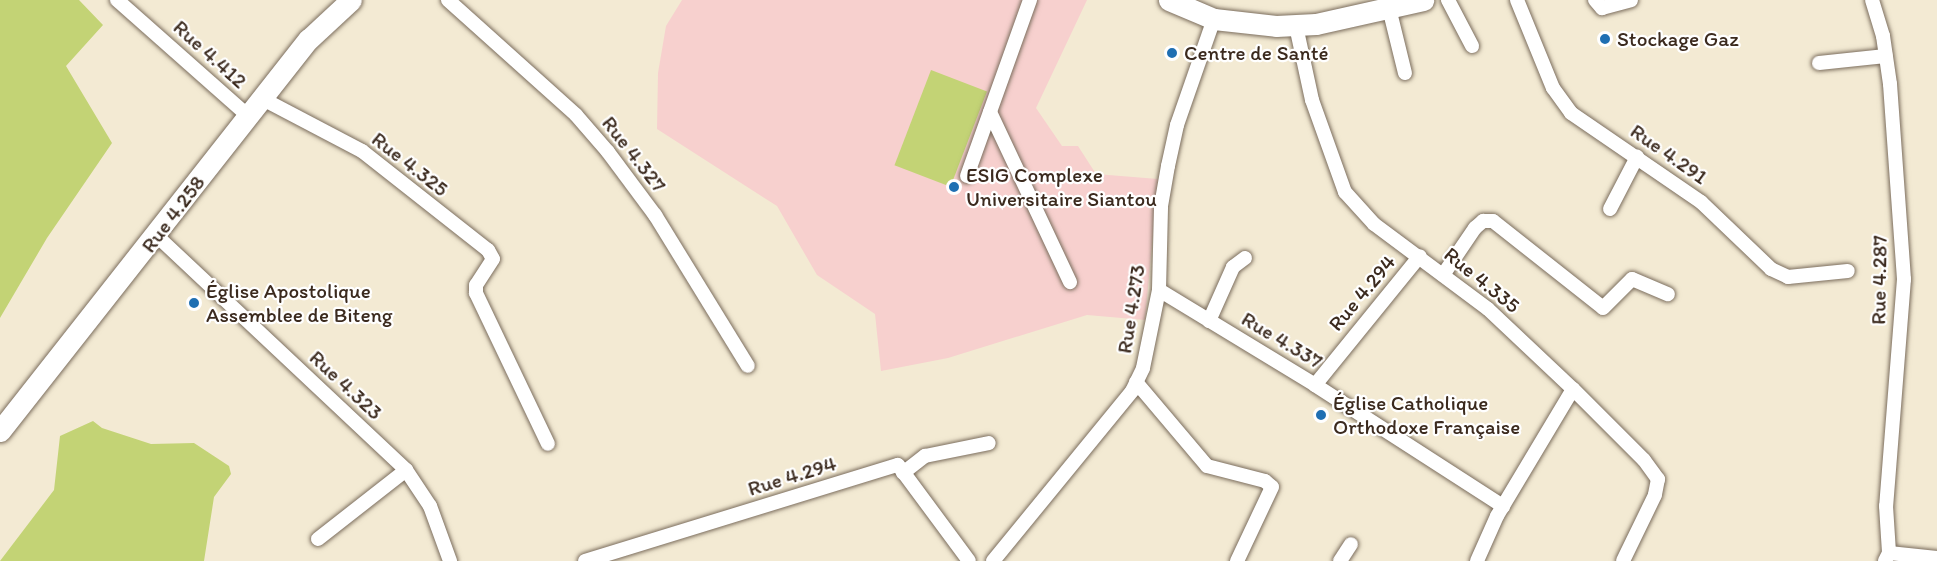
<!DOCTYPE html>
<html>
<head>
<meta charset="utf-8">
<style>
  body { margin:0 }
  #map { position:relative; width:1937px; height:561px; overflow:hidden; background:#f3ead3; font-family:Itim,sans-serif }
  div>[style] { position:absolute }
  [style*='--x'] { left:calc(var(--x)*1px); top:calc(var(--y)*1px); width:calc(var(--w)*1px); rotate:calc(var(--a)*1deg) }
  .built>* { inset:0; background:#f7d0ce }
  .green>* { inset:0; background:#c3d375; transform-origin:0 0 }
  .roads { filter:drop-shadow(0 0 2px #7b6d5d) drop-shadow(0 0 2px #7b6d5d) }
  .minor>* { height:14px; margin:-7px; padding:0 7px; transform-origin:7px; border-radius:7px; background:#fff }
  .highway>* { height:21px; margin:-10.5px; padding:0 10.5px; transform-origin:10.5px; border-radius:10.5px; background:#fff }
  .dots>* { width:16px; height:16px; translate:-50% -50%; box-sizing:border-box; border:3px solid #fff; border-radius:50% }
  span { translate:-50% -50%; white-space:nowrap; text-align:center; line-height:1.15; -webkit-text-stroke:4.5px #fff; paint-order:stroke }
  .poi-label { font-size:21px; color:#3b2a1e }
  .left { translate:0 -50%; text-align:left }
  .street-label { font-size:21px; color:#3b2a1e }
</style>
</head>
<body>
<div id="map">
  <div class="built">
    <div style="clip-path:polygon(682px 0,1087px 0,1036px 108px,1062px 146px,1078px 146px,1096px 174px,1158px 179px,1145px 320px,1087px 315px,948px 358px,881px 371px,875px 314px,817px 275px,777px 206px,657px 129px,658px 73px,666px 26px)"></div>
  </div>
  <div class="green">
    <div style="clip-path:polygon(0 0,79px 0,103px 25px,66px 66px,112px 143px,47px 238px,0 318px)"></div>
    <div style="left:931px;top:70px;width:60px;height:102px;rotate:21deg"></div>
    <div style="clip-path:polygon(93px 421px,102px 428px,151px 444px,194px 443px,229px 466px,231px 474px,214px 497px,204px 561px,0 561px,54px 490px,60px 436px)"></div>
  </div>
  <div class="roads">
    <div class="minor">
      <div style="--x:117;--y:0;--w:175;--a:41.5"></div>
      <div style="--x:448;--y:0;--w:172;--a:41.9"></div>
      <div style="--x:576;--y:115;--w:49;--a:49.1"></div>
      <div style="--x:608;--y:152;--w:79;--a:53.3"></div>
      <div style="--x:655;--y:215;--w:177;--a:58.4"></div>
      <div style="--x:1448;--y:0;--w:52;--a:62.4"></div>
      <div style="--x:1517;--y:0;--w:95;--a:67.8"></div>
      <div style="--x:1553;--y:88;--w:31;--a:54"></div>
      <div style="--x:1571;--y:113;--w:158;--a:34.4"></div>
      <div style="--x:1701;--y:202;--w:97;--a:43.7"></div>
      <div style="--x:1771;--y:269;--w:19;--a:25"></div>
      <div style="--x:1788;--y:277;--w:60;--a:-5.7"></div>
      <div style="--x:1595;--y:0;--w:11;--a:49"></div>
      <div style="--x:1602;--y:8;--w:30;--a:-15"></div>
      <div style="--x:1872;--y:0;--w:38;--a:73"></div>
      <div style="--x:1883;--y:36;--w:49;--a:81.7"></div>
      <div style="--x:1890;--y:84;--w:196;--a:85.9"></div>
      <div style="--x:1904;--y:279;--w:228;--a:94.5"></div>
      <div style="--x:1886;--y:506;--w:47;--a:86.3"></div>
      <div style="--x:1889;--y:553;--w:9;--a:117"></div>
      <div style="--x:1389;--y:8;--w:67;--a:76.2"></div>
      <div style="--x:1296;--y:26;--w:76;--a:77.8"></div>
      <div style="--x:1312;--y:100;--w:98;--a:70.3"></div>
      <div style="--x:1345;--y:192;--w:43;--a:47.8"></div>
      <div style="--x:1374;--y:224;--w:142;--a:36.7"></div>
      <div style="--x:1488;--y:309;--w:117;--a:43.3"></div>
      <div style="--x:1573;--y:389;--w:148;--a:120.9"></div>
      <div style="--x:1497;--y:516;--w:49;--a:114"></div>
      <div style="--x:1819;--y:63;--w:67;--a:-6"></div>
      <div style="--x:261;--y:98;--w:114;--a:27.7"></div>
      <div style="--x:362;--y:151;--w:160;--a:38.2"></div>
      <div style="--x:488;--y:250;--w:10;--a:61"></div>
      <div style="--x:493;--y:259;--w:31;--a:123"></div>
      <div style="--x:476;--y:285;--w:8;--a:90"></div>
      <div style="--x:476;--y:293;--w:167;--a:64.5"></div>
      <div style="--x:990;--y:112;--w:188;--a:64.8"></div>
      <div style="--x:967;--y:176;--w:187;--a:-70.3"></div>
      <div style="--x:1610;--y:209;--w:59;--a:-62.6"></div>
      <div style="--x:157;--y:236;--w:342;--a:43.2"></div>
      <div style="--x:406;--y:470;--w:43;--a:56.3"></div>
      <div style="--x:430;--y:506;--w:59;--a:70"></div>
      <div style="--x:1443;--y:275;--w:57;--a:-55.8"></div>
      <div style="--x:1475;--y:228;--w:11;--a:-41"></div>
      <div style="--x:1483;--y:221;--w:10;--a:0"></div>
      <div style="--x:1493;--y:221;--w:140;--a:38.3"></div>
      <div style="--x:1603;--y:308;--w:41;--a:-45"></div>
      <div style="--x:1632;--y:279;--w:39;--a:23"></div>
      <div style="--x:1159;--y:290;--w:183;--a:31.3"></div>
      <div style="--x:1315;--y:385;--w:224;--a:32.8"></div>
      <div style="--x:1209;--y:321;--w:59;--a:-66"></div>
      <div style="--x:1233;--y:267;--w:15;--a:-37"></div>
      <div style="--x:1136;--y:382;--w:110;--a:49.8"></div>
      <div style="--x:1207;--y:466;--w:60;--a:14.5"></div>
      <div style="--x:1265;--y:481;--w:9;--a:41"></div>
      <div style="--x:1272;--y:487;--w:82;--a:115.3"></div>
      <div style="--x:1315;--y:385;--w:166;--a:-50.9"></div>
      <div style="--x:1573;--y:389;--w:100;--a:45"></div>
      <div style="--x:1644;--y:460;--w:24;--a:54"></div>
      <div style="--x:1658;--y:479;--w:16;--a:101"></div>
      <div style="--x:1655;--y:495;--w:73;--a:115.9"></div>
      <div style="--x:903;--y:473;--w:28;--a:-38"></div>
      <div style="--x:925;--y:456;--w:65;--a:-11.5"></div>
      <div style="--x:318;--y:539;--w:112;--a:-38.1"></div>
      <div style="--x:1889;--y:553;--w:48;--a:5.9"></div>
      <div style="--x:585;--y:561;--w:327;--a:-17.1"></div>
      <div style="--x:898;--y:465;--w:119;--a:53.5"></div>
      <div style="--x:993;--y:561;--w:220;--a:-50.7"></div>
      <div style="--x:1132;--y:391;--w:25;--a:-64"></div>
      <div style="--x:1143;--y:368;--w:80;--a:-78.4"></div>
      <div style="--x:1159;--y:290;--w:84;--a:-88.6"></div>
      <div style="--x:1161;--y:206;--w:41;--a:-80.1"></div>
      <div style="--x:1168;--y:166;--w:42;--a:-77.6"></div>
      <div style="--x:1177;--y:125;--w:112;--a:-70.8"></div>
      <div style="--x:1340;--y:561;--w:20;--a:-57"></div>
    </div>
    <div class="highway">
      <div style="--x:1169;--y:0;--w:49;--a:22.9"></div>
      <div style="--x:1214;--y:19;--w:62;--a:6.4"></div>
      <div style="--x:1276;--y:26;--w:40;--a:-2.9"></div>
      <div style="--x:1316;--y:24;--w:110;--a:-12.6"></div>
      <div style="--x:0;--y:431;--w:499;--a:-51.8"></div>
      <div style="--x:309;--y:39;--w:57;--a:-42.9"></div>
    </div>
  </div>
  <div class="dots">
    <div style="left:1605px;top:39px;background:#1f6fb2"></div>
    <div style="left:1172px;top:53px;background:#1f6fb2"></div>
    <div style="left:954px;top:187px;background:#1f6fb2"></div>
    <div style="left:194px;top:303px;background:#1f6fb2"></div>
    <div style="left:1321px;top:415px;background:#1f6fb2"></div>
  </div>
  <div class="poi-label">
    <span class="left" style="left:1617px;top:39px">Stockage Gaz</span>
    <span class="left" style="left:1184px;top:53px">Centre de Santé</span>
    <span class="left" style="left:966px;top:187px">ESIG Complexe<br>Universitaire Siantou</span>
    <span class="left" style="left:206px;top:303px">Église Apostolique<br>Assemblee de Biteng</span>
    <span class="left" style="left:1333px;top:415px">Église Catholique<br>Orthodoxe Française</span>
  </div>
  <div class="street-label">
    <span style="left:210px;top:54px;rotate:42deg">Rue 4.412</span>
    <span style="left:634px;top:154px;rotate:52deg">Rue 4.327</span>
    <span style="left:1669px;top:154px;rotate:35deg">Rue 4.291</span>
    <span style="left:410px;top:164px;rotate:38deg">Rue 4.325</span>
    <span style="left:173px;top:214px;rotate:-53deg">Rue 4.258</span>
    <span style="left:1482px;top:280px;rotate:39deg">Rue 4.335</span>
    <span style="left:1879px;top:280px;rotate:-89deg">Rue 4.287</span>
    <span style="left:1362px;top:293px;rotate:-50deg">Rue 4.294</span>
    <span style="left:1131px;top:309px;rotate:-81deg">Rue 4.273</span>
    <span style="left:1282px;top:340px;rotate:31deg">Rue 4.337</span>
    <span style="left:346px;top:385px;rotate:43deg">Rue 4.323</span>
    <span style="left:792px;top:476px;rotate:-17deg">Rue 4.294</span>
  </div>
</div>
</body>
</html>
